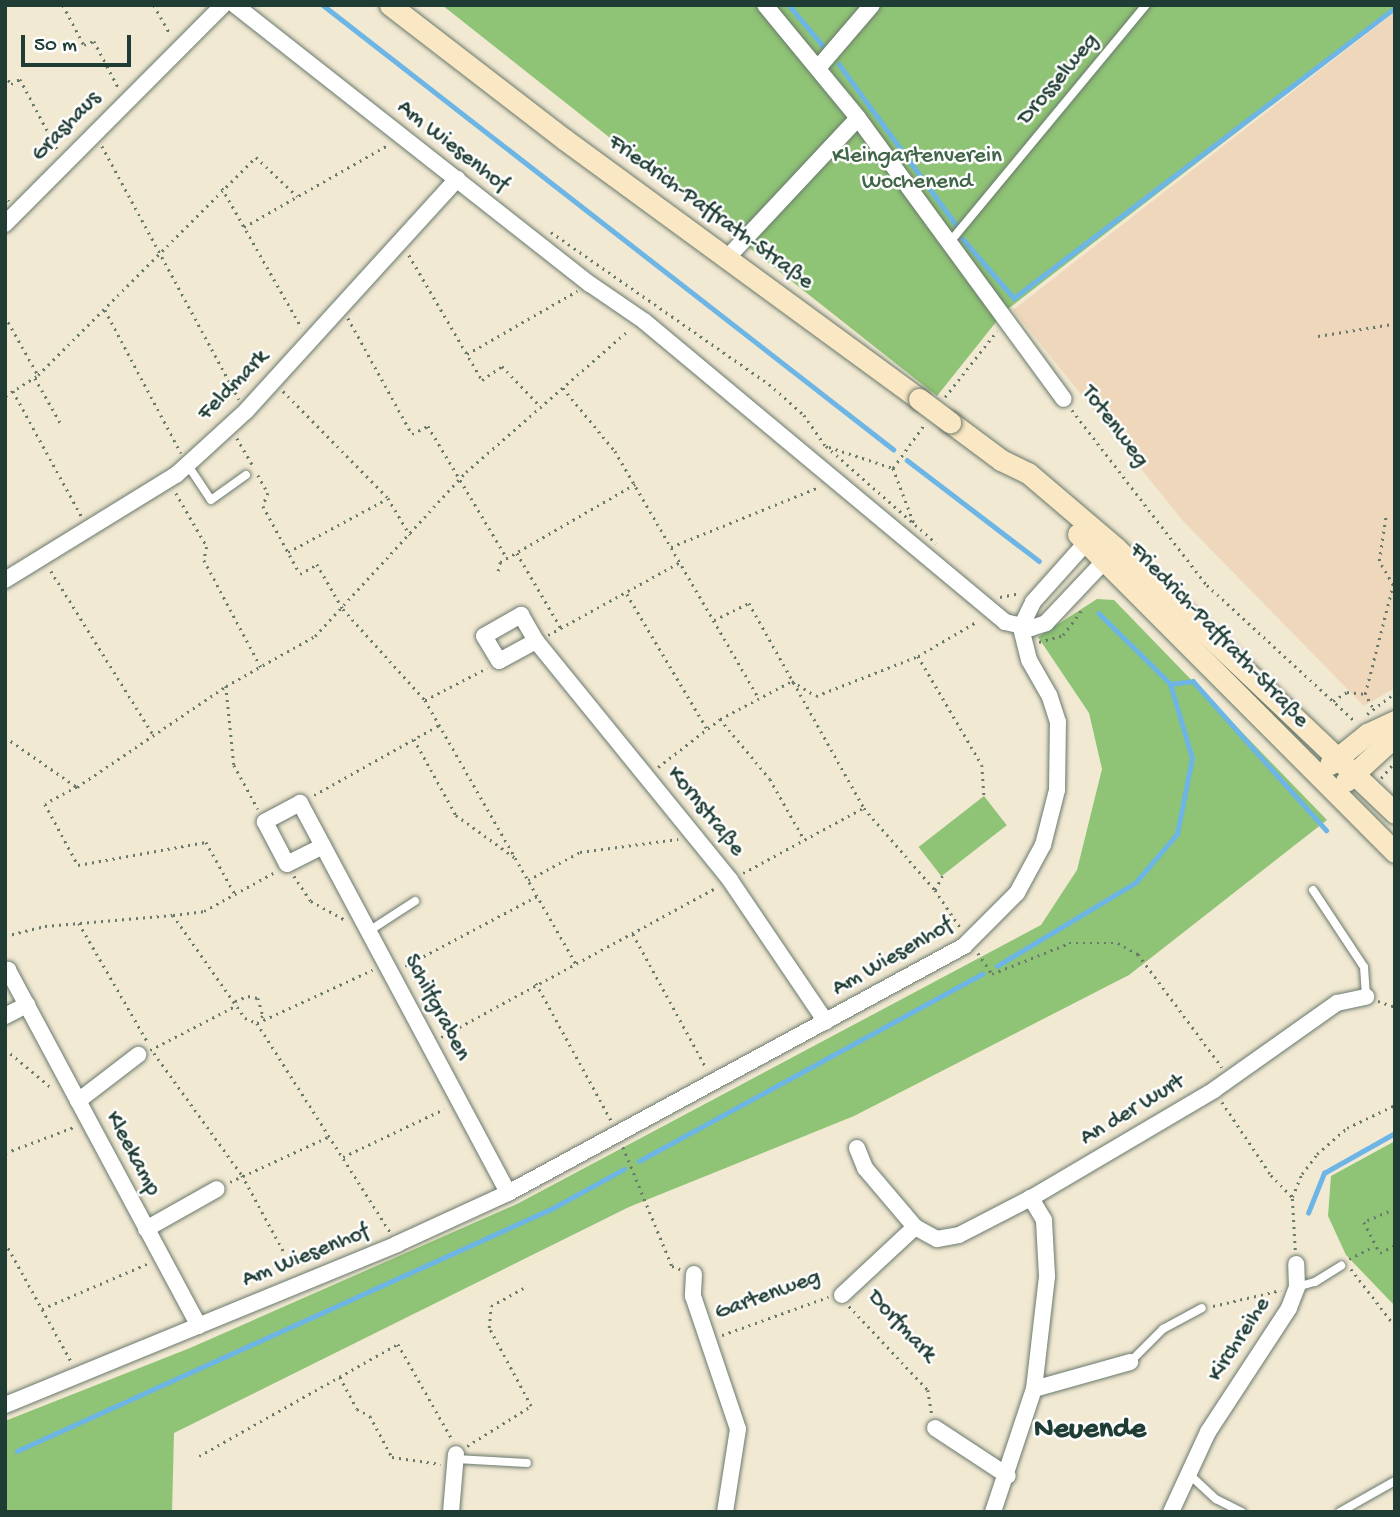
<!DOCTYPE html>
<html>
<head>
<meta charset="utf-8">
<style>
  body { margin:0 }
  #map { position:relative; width:1400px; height:1517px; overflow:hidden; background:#f2e9d3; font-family:"Gochi Hand",sans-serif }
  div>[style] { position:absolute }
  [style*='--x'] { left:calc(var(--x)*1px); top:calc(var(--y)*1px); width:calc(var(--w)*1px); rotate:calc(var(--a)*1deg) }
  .built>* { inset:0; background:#eed7bb }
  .green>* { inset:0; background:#8fc375; transform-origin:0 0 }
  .stream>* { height:4.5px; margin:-2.25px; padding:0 2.25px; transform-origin:2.25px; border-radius:2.25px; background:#6db5e5 }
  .path>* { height:2.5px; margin-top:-1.25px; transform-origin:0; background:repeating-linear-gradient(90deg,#69796c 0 2px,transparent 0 7px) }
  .roads { filter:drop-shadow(0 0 2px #69796c) drop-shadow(0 0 2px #69796c) }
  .lane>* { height:8px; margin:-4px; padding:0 4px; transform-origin:4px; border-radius:4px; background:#fff }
  .street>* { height:16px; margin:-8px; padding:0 8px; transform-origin:8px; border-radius:8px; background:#fff }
  .secondary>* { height:21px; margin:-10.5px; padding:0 10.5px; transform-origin:10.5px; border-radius:10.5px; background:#fae7c3 }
  .bridges { filter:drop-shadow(0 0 2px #69796c) drop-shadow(0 0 2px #69796c) }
  .secondary-bridge>* { height:21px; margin:-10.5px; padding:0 10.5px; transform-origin:10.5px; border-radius:10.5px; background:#fae7c3 }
  span { translate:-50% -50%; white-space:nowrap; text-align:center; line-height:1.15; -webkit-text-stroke:5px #fff; paint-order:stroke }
  .street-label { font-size:23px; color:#1f3d34 }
  .park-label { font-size:23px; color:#416548 }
  .district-label { font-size:30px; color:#1f3d34; font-weight:700 }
  .frame { position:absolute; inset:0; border:7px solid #1f3d34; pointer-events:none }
  .scale { position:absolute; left:21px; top:35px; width:110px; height:32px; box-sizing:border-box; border:4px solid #1f3d34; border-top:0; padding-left:9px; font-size:21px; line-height:24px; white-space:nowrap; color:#1f3d34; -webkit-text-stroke:5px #fff; paint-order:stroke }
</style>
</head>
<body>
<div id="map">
  <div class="built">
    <div style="clip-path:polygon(1395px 12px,1395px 688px,1364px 706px,1183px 521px,1013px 310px)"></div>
  </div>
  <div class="green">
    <div style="clip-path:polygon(442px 5px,1395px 5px,1395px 10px,1004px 312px,937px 396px)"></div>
    <div style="clip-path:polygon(1097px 599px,1114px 600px,1327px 820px,1129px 975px,854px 1116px,629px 1207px,174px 1433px,172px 1512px,5px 1512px,5px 1421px,190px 1348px,517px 1204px,1041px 925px,1077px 870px,1102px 769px,1089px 713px,1038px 637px)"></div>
    <div style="left:984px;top:796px;width:37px;height:83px;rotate:52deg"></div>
    <div style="clip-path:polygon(1395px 1141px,1395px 1304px,1394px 1305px,1346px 1255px,1328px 1216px,1331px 1176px)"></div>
  </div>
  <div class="stream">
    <div style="--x:323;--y:5;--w:723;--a:37.92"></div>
    <div style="--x:789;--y:5;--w:55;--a:50.2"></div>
    <div style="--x:839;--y:64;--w:202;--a:53.9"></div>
    <div style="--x:963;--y:239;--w:78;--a:49.2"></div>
    <div style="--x:1014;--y:298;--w:479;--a:-37.3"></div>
    <div style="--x:907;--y:460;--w:166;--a:37.4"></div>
    <div style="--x:1170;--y:684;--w:23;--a:-7"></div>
    <div style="--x:1193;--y:681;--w:200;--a:48.2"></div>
    <div style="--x:997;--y:966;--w:162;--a:-31.1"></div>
    <div style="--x:1136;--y:882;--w:63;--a:-49.5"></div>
    <div style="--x:1177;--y:834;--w:77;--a:-78.8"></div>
    <div style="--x:1192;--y:758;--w:77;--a:-106.6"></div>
    <div style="--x:1170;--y:684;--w:100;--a:-135.4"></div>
    <div style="--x:639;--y:1161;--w:391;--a:-28.6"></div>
    <div style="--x:1308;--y:1213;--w:43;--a:-68.2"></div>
    <div style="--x:1324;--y:1173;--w:81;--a:-29.4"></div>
    <div style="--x:17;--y:1451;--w:586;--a:-24.38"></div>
    <div style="--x:551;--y:1209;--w:83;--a:-28.7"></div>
  </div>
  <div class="path">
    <div style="--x:63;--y:5;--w:45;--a:62.3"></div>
    <div style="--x:84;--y:45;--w:11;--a:-22"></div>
    <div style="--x:94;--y:41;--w:52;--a:62.4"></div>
    <div style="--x:154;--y:5;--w:35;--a:61"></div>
    <div style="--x:5;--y:74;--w:12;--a:59"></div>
    <div style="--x:11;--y:84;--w:10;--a:-29"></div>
    <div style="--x:20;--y:79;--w:79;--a:62.1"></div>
    <div style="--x:102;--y:146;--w:288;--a:61.6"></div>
    <div style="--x:222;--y:188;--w:161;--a:60.3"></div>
    <div style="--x:5;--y:194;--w:8;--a:60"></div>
    <div style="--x:244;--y:227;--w:166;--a:-29.7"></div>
    <div style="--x:551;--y:232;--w:266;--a:34.9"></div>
    <div style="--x:769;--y:384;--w:47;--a:41.5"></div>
    <div style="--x:804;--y:415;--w:38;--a:55"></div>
    <div style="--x:826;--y:446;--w:147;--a:41.4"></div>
    <div style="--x:409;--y:255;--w:145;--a:59.7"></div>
    <div style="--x:482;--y:380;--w:24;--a:-35"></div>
    <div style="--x:502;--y:366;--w:55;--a:46.5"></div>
    <div style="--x:105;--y:310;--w:162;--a:62"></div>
    <div style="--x:5;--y:316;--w:68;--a:60.8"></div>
    <div style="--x:348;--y:318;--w:132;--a:61.1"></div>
    <div style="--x:412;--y:434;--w:18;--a:-27"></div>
    <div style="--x:428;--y:426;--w:154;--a:59.1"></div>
    <div style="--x:1318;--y:336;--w:75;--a:-9.2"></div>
    <div style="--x:467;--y:354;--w:127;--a:-29.8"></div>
    <div style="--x:35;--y:378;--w:53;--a:60.5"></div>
    <div style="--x:563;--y:388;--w:82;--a:50.5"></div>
    <div style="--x:615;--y:451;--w:286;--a:59.8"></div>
    <div style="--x:13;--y:391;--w:144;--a:61.3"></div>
    <div style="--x:283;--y:391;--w:150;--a:45.5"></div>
    <div style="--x:388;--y:498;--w:43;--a:59.3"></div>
    <div style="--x:5;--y:396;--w:39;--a:-32"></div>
    <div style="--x:38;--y:375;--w:308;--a:-45"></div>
    <div style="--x:256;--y:157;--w:57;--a:43.6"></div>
    <div style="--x:945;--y:397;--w:84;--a:-51.8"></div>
    <div style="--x:1072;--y:410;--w:221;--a:52.4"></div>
    <div style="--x:1207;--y:585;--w:200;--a:42.6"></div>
    <div style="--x:237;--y:438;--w:32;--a:60"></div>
    <div style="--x:829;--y:447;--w:67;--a:18.2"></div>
    <div style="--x:893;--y:468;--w:59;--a:69.1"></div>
    <div style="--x:893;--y:468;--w:53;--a:-54.2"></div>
    <div style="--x:258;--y:475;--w:21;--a:61"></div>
    <div style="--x:268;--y:493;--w:14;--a:111"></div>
    <div style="--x:263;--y:506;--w:77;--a:61.4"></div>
    <div style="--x:300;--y:574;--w:20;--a:-30"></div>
    <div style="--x:317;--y:564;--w:52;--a:60"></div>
    <div style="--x:343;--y:609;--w:122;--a:48"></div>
    <div style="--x:425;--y:700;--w:304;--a:60.2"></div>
    <div style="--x:176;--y:493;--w:62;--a:60.1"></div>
    <div style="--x:207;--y:547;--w:13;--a:103"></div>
    <div style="--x:204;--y:560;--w:121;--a:62"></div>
    <div style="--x:671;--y:547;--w:160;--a:-22.1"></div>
    <div style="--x:288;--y:552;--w:112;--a:-28.2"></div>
    <div style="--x:517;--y:553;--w:87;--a:59.6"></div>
    <div style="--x:51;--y:571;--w:192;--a:58"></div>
    <div style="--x:498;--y:571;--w:9;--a:-77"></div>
    <div style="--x:500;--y:562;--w:156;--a:-30"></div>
    <div style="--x:627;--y:594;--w:157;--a:59.3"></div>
    <div style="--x:1000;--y:597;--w:20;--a:-11"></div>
    <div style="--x:714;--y:620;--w:39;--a:-26"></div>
    <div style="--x:749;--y:603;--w:235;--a:60.7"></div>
    <div style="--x:864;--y:808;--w:108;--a:49.1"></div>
    <div style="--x:935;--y:890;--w:45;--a:56"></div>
    <div style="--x:548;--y:635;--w:151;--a:-28.9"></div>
    <div style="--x:1039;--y:642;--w:25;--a:-16"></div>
    <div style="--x:1063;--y:635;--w:34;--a:-53"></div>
    <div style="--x:918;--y:656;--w:126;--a:59.6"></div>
    <div style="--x:982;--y:765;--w:31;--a:86"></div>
    <div style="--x:226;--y:686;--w:79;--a:84.2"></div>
    <div style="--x:234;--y:765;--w:50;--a:61.4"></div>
    <div style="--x:425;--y:700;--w:70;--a:-27.3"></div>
    <div style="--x:1333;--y:701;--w:17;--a:-33"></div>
    <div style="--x:1347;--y:692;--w:18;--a:6"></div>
    <div style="--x:1372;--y:707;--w:15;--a:-118"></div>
    <div style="--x:1365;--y:694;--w:113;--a:-75.6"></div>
    <div style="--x:1393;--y:585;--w:28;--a:-120"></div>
    <div style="--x:1379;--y:561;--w:47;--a:-81.3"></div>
    <div style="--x:1367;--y:714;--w:35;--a:-37"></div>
    <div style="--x:720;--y:719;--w:78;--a:50.2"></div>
    <div style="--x:770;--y:779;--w:69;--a:60.5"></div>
    <div style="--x:5;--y:737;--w:88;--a:34.8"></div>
    <div style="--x:77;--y:787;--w:180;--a:-34.1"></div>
    <div style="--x:226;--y:686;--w:102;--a:-29.3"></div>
    <div style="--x:315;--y:636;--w:223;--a:-47.4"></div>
    <div style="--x:466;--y:472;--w:216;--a:-41.1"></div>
    <div style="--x:414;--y:739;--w:87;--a:61.1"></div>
    <div style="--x:456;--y:815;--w:72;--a:35.9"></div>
    <div style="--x:658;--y:767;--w:78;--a:-37.7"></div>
    <div style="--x:720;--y:719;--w:81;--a:-27.8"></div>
    <div style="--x:792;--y:681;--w:28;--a:32"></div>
    <div style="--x:816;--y:696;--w:110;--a:-21.4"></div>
    <div style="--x:918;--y:656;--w:69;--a:-30.3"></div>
    <div style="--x:1381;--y:778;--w:18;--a:-49"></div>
    <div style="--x:77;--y:787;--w:36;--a:152"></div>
    <div style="--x:45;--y:804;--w:69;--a:61.6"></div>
    <div style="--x:78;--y:865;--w:130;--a:-10.2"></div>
    <div style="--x:206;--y:842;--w:60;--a:60.9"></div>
    <div style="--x:314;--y:795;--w:143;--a:-29.2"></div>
    <div style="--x:743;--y:873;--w:136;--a:-28.4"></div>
    <div style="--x:294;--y:876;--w:30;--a:56"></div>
    <div style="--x:311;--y:901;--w:39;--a:29"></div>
    <div style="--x:528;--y:880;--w:59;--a:-28.3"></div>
    <div style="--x:580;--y:852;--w:99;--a:-7.6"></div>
    <div style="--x:935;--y:890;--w:16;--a:-63"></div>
    <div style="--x:173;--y:915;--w:31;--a:-7"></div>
    <div style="--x:204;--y:911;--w:81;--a:-28.8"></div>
    <div style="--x:79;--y:923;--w:136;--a:60"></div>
    <div style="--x:633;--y:934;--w:154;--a:61.3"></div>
    <div style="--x:5;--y:936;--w:41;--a:-14"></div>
    <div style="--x:45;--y:926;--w:128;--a:-4.9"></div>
    <div style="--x:173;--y:915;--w:126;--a:55"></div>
    <div style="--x:245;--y:1018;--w:13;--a:23"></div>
    <div style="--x:257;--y:1023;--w:248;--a:57.5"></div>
    <div style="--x:978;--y:953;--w:25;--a:56"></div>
    <div style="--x:992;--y:974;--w:83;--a:-21.9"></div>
    <div style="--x:1069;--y:943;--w:49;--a:0"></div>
    <div style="--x:1118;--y:943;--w:23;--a:29"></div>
    <div style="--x:1138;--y:954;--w:141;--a:53.4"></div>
    <div style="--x:405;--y:966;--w:149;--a:-27.9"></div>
    <div style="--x:536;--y:983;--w:158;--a:61.3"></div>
    <div style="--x:235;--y:1001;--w:14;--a:-21"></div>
    <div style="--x:248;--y:996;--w:10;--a:11"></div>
    <div style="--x:258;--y:998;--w:19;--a:74"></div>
    <div style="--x:263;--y:1016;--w:6;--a:129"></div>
    <div style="--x:1378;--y:1001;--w:18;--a:19"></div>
    <div style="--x:257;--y:1023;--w:127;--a:-24.7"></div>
    <div style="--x:441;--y:1037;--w:312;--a:-28.5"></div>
    <div style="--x:5;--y:1049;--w:62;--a:39.8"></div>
    <div style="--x:150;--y:1050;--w:98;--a:-27.3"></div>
    <div style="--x:154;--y:1053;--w:150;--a:54.2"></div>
    <div style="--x:242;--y:1175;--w:90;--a:61.4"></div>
    <div style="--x:1222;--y:1102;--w:88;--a:56.1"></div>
    <div style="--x:1271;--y:1175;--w:30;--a:46"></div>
    <div style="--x:623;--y:1147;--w:129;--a:67.6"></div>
    <div style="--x:672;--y:1266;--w:9;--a:21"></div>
    <div style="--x:5;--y:1153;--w:74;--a:-20.6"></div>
    <div style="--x:343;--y:1157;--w:112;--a:-25.4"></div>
    <div style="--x:230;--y:1182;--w:108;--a:-24.7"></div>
    <div style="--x:1395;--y:1209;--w:34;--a:157"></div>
    <div style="--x:1364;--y:1222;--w:35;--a:63"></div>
    <div style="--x:1380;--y:1253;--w:17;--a:-28"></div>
    <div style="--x:5;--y:1242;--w:136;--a:61"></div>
    <div style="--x:1295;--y:1250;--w:53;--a:-93.2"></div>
    <div style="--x:1292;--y:1197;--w:25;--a:-67"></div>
    <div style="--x:1302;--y:1174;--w:25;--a:-53"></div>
    <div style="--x:1317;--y:1154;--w:40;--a:-41"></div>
    <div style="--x:1347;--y:1128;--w:53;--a:-25.6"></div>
    <div style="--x:1349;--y:1259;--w:28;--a:-27"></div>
    <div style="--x:1351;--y:1269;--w:72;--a:52.3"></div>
    <div style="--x:849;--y:1306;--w:115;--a:46.8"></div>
    <div style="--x:928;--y:1390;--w:25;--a:81"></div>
    <div style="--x:1213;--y:1306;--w:70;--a:-13.2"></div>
    <div style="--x:42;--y:1309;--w:116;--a:-23.3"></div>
    <div style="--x:722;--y:1335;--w:113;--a:-19.7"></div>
    <div style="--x:340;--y:1377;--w:36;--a:62"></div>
    <div style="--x:357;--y:1409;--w:15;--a:28"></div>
    <div style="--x:370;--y:1416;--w:47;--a:61.8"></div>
    <div style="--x:392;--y:1457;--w:49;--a:8.1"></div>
    <div style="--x:467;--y:1446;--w:75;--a:-32"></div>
    <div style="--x:531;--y:1406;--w:89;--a:-118.3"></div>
    <div style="--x:489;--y:1328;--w:22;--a:-85"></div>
    <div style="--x:491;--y:1306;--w:37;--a:-29"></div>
    <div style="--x:199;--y:1456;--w:228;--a:-29.4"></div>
    <div style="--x:398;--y:1344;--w:112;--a:60.4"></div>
  </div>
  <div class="roads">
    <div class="lane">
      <div style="--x:949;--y:243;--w:309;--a:-50.4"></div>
      <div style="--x:187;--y:464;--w:43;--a:56.3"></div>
      <div style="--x:211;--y:500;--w:43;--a:-35.5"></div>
      <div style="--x:1313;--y:890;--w:92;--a:56.5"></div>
      <div style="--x:1364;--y:967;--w:30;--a:86"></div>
      <div style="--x:369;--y:931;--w:55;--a:-33.1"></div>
      <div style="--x:1297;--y:1287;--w:19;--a:-16"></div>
      <div style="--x:1315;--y:1282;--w:31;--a:-32"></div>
      <div style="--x:1130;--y:1362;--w:47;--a:-45"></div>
      <div style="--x:1163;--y:1329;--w:44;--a:-28.3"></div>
      <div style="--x:456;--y:1459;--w:71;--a:3.2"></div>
      <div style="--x:1191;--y:1476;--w:34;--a:43"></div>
      <div style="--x:1216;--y:1499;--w:29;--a:27"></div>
      <div style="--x:1340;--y:1512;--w:63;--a:-29.4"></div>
    </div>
    <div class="street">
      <div style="--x:235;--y:5;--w:452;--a:38.2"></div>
      <div style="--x:590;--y:284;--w:65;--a:34.4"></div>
      <div style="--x:644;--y:321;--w:470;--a:39.8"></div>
      <div style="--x:1005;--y:622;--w:27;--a:13"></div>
      <div style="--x:1031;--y:628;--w:16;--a:-18"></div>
      <div style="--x:1046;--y:623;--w:95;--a:-46.7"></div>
      <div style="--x:765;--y:5;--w:146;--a:50.5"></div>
      <div style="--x:858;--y:118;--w:348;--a:53.8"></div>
      <div style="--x:818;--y:68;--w:83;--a:-49.4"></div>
      <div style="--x:5;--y:224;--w:309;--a:-45.1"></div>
      <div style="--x:728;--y:257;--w:190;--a:-46.9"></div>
      <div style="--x:5;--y:580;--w:201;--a:-31.6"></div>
      <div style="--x:176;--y:475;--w:95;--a:-42.4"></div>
      <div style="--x:246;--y:411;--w:314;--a:-47.7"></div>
      <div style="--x:536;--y:641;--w:42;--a:151.6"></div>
      <div style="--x:499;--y:661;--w:29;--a:-121"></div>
      <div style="--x:484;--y:636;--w:43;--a:-29.6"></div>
      <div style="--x:521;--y:615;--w:30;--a:60"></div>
      <div style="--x:536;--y:641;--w:308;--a:50.9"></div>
      <div style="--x:730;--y:880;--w:171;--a:55.9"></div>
      <div style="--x:323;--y:846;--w:49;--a:-118.1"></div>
      <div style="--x:300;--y:803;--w:40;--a:152"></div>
      <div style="--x:265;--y:822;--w:47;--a:62.4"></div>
      <div style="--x:287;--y:864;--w:40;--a:-26.6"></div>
      <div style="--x:323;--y:846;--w:393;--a:61.9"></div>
      <div style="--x:5;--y:972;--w:4;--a:-34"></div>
      <div style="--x:8;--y:970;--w:404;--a:61.8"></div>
      <div style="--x:5;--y:1016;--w:25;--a:-27"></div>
      <div style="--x:78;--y:1101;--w:76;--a:-37.5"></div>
      <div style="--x:857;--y:1148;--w:22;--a:68"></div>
      <div style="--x:865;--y:1168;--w:77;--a:49.7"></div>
      <div style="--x:915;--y:1227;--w:25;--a:29"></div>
      <div style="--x:937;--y:1239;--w:22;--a:-10"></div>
      <div style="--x:959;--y:1235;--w:81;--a:-27.2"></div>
      <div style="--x:1031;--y:1198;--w:212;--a:-30.5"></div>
      <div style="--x:1214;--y:1090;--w:151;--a:-35.3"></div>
      <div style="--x:1337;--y:1003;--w:30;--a:-12"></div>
      <div style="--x:146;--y:1229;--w:81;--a:-29.4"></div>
      <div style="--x:694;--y:1274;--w:22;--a:93"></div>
      <div style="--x:693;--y:1296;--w:140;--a:71.3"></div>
      <div style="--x:738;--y:1429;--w:84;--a:98.9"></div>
      <div style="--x:842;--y:1295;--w:100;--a:-43"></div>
      <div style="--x:1034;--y:1389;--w:100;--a:-15.7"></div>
      <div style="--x:5;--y:1405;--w:424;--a:-22.3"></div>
      <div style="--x:397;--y:1244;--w:122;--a:-24.7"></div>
      <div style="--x:508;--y:1193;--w:519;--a:-28.44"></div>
      <div style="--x:964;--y:946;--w:75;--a:-45"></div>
      <div style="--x:1017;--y:893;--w:55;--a:-61.6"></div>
      <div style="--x:1043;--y:845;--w:57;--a:-75.7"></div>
      <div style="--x:1057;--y:790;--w:68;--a:-89.2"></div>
      <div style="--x:1058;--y:722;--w:28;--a:-108"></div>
      <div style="--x:1049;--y:695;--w:40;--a:-119.7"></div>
      <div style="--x:1029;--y:660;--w:34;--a:-104"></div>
      <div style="--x:1021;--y:627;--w:28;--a:-64"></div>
      <div style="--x:1033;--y:602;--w:90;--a:-48.2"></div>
      <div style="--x:935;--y:1428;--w:87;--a:33.3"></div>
      <div style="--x:451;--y:1512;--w:58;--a:-85.1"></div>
      <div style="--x:993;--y:1512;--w:130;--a:-71.6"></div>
      <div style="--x:1034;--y:1389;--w:114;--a:-83.4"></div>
      <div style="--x:1047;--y:1276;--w:56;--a:-93.1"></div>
      <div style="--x:1044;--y:1220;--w:26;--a:-121"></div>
      <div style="--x:1171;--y:1512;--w:88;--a:-65.2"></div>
      <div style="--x:1208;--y:1432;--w:148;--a:-56.8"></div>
      <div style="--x:1289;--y:1308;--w:22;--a:-69"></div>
      <div style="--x:1297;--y:1287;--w:23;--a:-92"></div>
    </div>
    <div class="secondary">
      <div style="--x:390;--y:5;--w:220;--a:37.6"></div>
      <div style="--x:564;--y:139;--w:440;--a:36.2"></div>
      <div style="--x:950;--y:422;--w:64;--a:36.7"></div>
      <div style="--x:1001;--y:460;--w:30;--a:26"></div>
      <div style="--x:1028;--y:473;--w:116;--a:40.4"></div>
      <div style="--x:1116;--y:548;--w:385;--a:43.5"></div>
      <div style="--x:1078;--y:534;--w:449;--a:45.1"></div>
      <div style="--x:1330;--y:764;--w:48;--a:-39"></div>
      <div style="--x:1367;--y:734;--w:31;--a:-25"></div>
      <div style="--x:1346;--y:781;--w:67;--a:-42.6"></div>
    </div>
  </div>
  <div class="bridges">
    <div class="secondary-bridge">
      <div style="--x:919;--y:399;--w:39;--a:37"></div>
    </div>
  </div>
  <div class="street-label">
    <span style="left:1059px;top:80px;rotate:-50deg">Drosselweg</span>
    <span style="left:67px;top:127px;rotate:-46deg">Grashaus</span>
    <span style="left:452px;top:147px;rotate:38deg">Am Wiesenhof</span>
    <span style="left:710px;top:213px;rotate:36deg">Friedrich-Paffrath-Straße</span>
    <span style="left:234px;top:386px;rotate:-45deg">Feldmark</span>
    <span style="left:1114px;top:427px;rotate:53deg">Totenweg</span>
    <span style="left:1218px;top:636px;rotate:46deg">Friedrich-Paffrath-Straße</span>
    <span style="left:705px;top:812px;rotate:51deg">Kornstraße</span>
    <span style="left:893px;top:958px;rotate:-30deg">Am Wiesenhof</span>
    <span style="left:436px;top:1008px;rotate:62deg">Schilfgraben</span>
    <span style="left:1133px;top:1111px;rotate:-31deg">An der Wurt</span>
    <span style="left:132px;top:1154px;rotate:62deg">Kleekamp</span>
    <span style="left:306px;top:1257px;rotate:-22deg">Am Wiesenhof</span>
    <span style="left:768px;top:1296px;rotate:-20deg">Gartenweg</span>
    <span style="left:901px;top:1327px;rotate:47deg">Dorfmark</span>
    <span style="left:1240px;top:1340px;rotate:-57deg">Kirchreihe</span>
  </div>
  <div class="park-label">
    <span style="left:917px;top:170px">Kleingartenverein<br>Wochenend</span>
  </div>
  <div class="district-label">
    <span style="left:1090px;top:1431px">Neuende</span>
  </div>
  <div class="frame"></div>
  <div class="scale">50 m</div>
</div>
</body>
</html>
